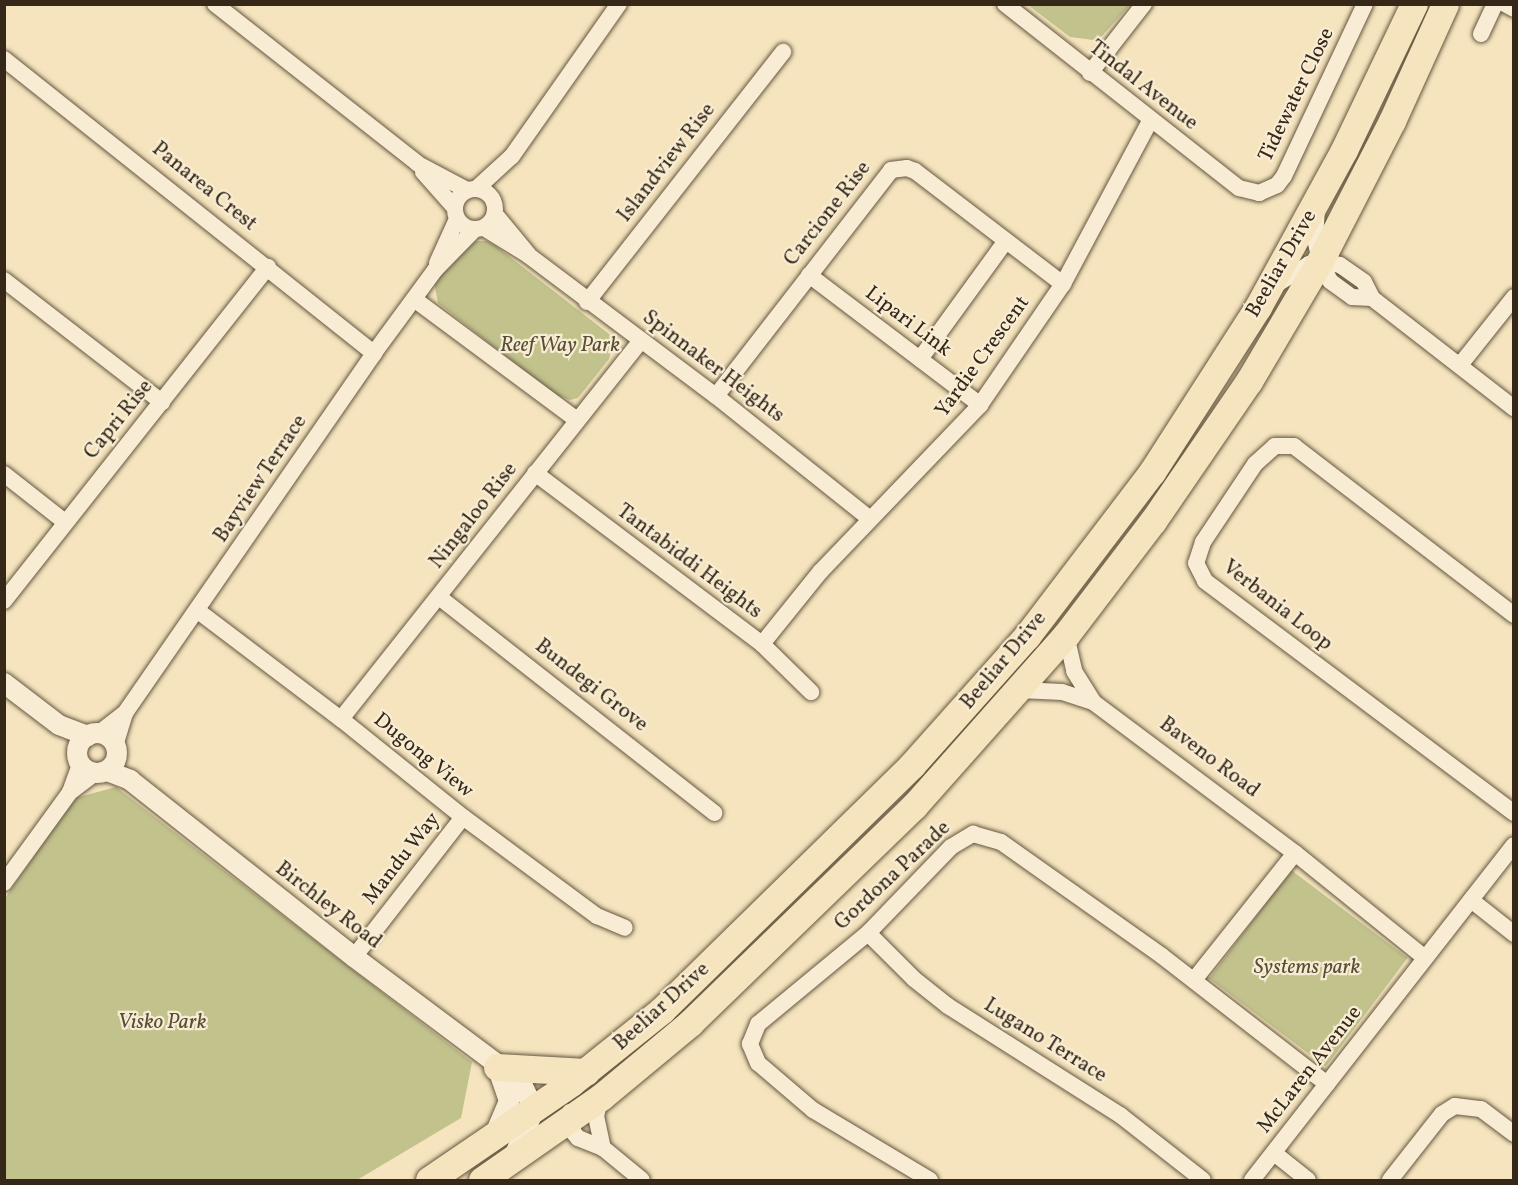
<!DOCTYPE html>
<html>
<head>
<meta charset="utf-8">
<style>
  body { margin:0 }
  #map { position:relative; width:1518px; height:1185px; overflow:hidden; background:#f5e4bd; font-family:Vollkorn,serif }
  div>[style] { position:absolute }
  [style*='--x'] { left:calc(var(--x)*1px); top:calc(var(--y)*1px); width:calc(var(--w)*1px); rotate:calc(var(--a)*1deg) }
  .green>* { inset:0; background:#c2c28d; transform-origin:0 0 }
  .roads { filter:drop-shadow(0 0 2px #655741) drop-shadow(0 0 2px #655741) }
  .minor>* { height:16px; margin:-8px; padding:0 8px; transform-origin:8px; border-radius:8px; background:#f8edd4 }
  .minor>.ring { margin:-8px; padding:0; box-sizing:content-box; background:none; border:16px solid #f8edd4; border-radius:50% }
  .tertiary>* { height:20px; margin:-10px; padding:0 10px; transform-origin:10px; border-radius:10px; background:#f8edd4 }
  .tertiary>.ring { margin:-10px; padding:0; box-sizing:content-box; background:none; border:20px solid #f8edd4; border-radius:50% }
  .trunk>* { height:27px; margin:-13.5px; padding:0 13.5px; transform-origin:13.5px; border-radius:13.5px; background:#f5e4bd }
  span { translate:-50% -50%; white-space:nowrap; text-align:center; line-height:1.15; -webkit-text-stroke:4.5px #f8edd4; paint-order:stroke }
  .street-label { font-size:21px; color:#352818 }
  .park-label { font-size:21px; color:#584e35; font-style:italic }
  .frame { position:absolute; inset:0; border:6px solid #352818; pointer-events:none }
</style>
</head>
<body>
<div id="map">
  <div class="green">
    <div style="clip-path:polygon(1028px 5px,1130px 5px,1102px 36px,1093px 40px,1070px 37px)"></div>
    <div style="clip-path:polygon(473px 241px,487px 241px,497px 247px,609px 334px,613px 343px,609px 359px,578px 398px,570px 400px,556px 395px,438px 303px,434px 282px)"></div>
    <div style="clip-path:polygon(116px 787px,472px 1062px,461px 1118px,357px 1180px,5px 1180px,5px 898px,75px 798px)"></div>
    <div style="left:1291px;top:870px;width:146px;height:136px;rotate:37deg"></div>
  </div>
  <div class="roads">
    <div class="minor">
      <div style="--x:215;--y:4;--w:258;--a:38.2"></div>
      <div style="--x:418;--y:164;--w:55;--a:28"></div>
      <div style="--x:1005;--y:4;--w:298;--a:38.2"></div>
      <div style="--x:1239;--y:188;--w:21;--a:14"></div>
      <div style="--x:1259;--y:193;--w:20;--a:-24"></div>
      <div style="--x:1277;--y:185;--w:11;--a:-52"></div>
      <div style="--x:1284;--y:176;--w:190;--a:-64.8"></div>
      <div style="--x:1505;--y:4;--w:10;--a:29"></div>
      <div style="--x:1481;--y:34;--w:33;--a:-65"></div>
      <div style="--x:4;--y:59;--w:473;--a:38.5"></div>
      <div style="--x:1090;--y:73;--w:88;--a:-52"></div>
      <div style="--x:423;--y:172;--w:48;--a:48.4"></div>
      <div class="ring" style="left:455px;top:189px;width:24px;height:24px"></div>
      <div style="--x:476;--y:189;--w:49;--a:-42.5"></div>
      <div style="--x:512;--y:156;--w:186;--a:-54.9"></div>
      <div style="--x:1317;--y:209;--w:30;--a:94"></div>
      <div style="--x:1315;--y:239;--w:23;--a:77"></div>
      <div style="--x:1320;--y:261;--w:22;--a:63"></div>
      <div style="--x:1330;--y:281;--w:27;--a:36"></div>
      <div style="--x:1352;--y:297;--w:20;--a:3"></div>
      <div style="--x:495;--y:214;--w:52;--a:50.5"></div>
      <div style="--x:484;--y:228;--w:52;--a:31.5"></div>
      <div style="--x:528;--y:255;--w:235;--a:36.9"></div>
      <div style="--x:716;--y:396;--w:196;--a:38.6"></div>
      <div style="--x:437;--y:263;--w:48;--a:-65.6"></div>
      <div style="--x:809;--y:275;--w:215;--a:37.2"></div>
      <div style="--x:4;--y:280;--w:200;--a:37.7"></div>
      <div style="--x:1274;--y:286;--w:41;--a:-32.2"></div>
      <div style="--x:1309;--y:264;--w:11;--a:-15"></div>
      <div style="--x:1320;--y:261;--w:20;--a:11"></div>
      <div style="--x:1340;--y:265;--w:29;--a:35"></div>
      <div style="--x:1364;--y:282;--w:18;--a:63"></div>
      <div style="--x:1372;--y:298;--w:180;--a:37.8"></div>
      <div style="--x:414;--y:299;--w:203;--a:36.6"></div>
      <div style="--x:587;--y:302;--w:318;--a:-51.9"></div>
      <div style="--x:920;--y:359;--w:145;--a:-54"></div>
      <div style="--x:1460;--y:365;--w:87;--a:-51.5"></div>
      <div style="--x:716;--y:396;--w:286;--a:-52.2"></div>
      <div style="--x:891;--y:170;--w:16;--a:-7"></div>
      <div style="--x:907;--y:168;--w:9;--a:21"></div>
      <div style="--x:915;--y:171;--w:186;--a:37.4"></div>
      <div style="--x:535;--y:473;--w:284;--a:37"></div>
      <div style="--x:762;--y:644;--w:69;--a:44.4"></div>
      <div style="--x:4;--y:474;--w:78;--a:38.2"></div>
      <div style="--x:439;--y:597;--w:350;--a:38.1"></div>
      <div style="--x:4;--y:601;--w:426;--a:-51.7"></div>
      <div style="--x:198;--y:611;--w:179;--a:37.1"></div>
      <div style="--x:341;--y:719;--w:156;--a:38.8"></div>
      <div style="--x:463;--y:817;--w:167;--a:36.5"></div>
      <div style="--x:597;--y:916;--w:30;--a:23"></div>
      <div style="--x:1514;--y:615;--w:277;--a:-142.5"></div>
      <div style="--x:1294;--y:446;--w:19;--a:180"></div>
      <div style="--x:1275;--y:446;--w:27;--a:138"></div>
      <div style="--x:1255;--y:464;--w:94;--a:123.7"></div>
      <div style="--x:1203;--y:542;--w:22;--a:108"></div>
      <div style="--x:1196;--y:563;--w:20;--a:63"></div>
      <div style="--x:1205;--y:581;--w:386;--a:36.9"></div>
      <div style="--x:1066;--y:635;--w:37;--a:77"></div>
      <div style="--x:1074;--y:671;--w:36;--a:58"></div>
      <div style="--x:762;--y:644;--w:94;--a:-51.1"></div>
      <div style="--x:821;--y:571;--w:230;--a:-46.2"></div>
      <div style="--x:980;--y:405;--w:147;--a:-55.6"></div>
      <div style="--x:1063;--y:284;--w:185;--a:-61.9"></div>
      <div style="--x:1020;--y:690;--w:42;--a:2.7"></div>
      <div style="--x:1062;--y:692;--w:33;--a:18"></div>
      <div style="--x:1093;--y:702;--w:252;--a:36.8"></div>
      <div style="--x:341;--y:719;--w:483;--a:-51.6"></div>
      <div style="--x:98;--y:734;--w:34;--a:-38"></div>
      <div style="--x:125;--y:713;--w:438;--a:-55.3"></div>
      <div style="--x:374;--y:353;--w:103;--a:-53.7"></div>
      <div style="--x:435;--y:270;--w:56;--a:-45.7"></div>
      <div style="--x:115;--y:746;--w:34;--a:-73"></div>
      <div style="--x:70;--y:792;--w:31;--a:-37"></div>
      <div style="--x:4;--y:883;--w:112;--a:-54"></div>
      <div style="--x:70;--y:792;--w:30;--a:-70"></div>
      <div style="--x:1471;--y:900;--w:55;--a:38.3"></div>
      <div style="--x:868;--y:933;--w:65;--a:45"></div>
      <div style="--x:914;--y:979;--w:43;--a:38.5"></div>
      <div style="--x:948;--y:1006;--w:204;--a:32.4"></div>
      <div style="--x:1120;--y:1115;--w:105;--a:38.1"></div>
      <div style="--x:354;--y:957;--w:177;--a:-52.1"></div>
      <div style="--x:1194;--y:980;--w:162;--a:-51.5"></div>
      <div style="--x:1295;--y:853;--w:167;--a:38.9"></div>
      <div style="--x:601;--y:1097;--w:20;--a:105"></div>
      <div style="--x:596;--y:1116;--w:33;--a:78"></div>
      <div style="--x:570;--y:1112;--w:20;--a:81"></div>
      <div style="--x:573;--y:1132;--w:8;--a:50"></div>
      <div style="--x:578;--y:1138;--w:27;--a:22"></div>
      <div style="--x:603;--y:1148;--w:50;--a:39.4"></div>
      <div style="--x:1274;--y:1153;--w:43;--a:38.5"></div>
      <div style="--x:930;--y:1180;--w:136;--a:-149.1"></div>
      <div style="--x:813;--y:1110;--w:72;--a:-139.5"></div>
      <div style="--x:758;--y:1063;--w:21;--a:-113"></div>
      <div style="--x:750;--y:1044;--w:22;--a:-68"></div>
      <div style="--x:758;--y:1024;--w:143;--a:-39.6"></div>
      <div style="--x:868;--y:933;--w:120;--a:-46"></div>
      <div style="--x:951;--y:847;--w:26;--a:-31"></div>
      <div style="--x:973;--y:834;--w:29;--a:16"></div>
      <div style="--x:1001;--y:842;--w:197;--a:35.3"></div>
      <div style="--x:1162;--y:956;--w:209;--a:37.8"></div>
      <div style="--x:1252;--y:1180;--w:425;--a:-52"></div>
      <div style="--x:1390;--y:1180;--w:84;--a:-51.8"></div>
      <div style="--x:1442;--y:1114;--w:15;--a:-32"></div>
      <div style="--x:1455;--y:1106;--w:26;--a:7"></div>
      <div style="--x:1481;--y:1109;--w:41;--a:37.1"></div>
    </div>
    <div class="tertiary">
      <div style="--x:4;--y:683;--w:69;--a:37.4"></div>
      <div style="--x:59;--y:725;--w:31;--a:21"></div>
      <div class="ring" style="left:77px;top:733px;width:20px;height:20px"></div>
      <div style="--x:107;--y:771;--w:25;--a:21"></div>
      <div style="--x:130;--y:780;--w:285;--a:38.3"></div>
      <div style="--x:354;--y:957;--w:209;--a:36.8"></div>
      <div style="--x:521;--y:1082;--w:31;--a:65"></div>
      <div style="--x:534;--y:1110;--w:48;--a:113.4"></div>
      <div style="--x:495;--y:1134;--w:36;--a:-67"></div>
      <div style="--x:509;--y:1101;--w:36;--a:-109"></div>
    </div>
    <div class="trunk">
      <div style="--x:497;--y:1067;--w:89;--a:3.2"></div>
      <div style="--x:429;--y:1180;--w:172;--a:-34.3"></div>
      <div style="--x:571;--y:1083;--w:117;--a:-38.7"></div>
      <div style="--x:662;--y:1010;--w:350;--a:-44.4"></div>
      <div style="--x:912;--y:765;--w:173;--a:-48.3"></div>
      <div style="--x:1027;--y:636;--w:206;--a:-52.7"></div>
      <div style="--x:1152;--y:472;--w:196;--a:-57.3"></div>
      <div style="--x:1258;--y:307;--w:179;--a:-61.3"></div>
      <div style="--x:1344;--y:150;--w:162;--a:-64.4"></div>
      <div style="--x:482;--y:1180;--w:145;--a:-34.9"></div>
      <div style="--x:601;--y:1097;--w:116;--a:-39.7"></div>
      <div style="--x:690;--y:1023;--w:312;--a:-44.1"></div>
      <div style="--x:914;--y:806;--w:229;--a:-48.4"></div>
      <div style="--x:1066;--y:635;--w:143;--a:-52.7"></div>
      <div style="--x:1153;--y:521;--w:170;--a:-55.6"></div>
      <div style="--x:1249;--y:381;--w:139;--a:-59.4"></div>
      <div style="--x:1320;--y:261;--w:157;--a:-62.8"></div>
      <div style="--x:1392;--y:121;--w:128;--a:-65.6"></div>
    </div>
  </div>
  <div class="street-label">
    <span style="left:1143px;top:86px;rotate:38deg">Tindal Avenue</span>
    <span style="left:1297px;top:95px;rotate:-64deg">Tidewater Close</span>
    <span style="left:667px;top:163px;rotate:-52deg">Islandview Rise</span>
    <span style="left:204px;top:187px;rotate:39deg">Panarea Crest</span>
    <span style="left:828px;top:214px;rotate:-52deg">Carcione Rise</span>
    <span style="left:1282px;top:264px;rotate:-60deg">Beeliar Drive</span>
    <span style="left:908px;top:322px;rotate:37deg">Lipari Link</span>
    <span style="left:983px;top:357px;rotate:-54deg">Yardie Crescent</span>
    <span style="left:713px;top:367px;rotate:37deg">Spinnaker Heights</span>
    <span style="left:119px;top:420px;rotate:-51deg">Capri Rise</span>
    <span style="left:261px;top:479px;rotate:-56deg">Bayview Terrace</span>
    <span style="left:474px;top:516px;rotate:-52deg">Ningaloo Rise</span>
    <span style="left:689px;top:562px;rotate:37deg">Tantabiddi Heights</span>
    <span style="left:1277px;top:606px;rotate:38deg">Verbania Loop</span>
    <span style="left:1004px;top:661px;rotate:-50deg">Beeliar Drive</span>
    <span style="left:591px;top:686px;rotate:38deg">Bundegi Grove</span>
    <span style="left:423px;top:756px;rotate:39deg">Dugong View</span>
    <span style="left:1209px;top:758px;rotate:37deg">Baveno Road</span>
    <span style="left:402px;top:859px;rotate:-52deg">Mandu Way</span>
    <span style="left:893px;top:876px;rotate:-43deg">Gordona Parade</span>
    <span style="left:328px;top:906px;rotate:38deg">Birchley Road</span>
    <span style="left:662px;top:1007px;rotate:-42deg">Beeliar Drive</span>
    <span style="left:1045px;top:1041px;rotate:32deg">Lugano Terrace</span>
    <span style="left:1310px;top:1070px;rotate:-52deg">McLaren Avenue</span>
  </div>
  <div class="park-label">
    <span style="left:560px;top:346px">Reef Way Park</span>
    <span style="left:1307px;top:968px">Systems park</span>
    <span style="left:162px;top:1023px">Visko Park</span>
  </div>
  <div class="frame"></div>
</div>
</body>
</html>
